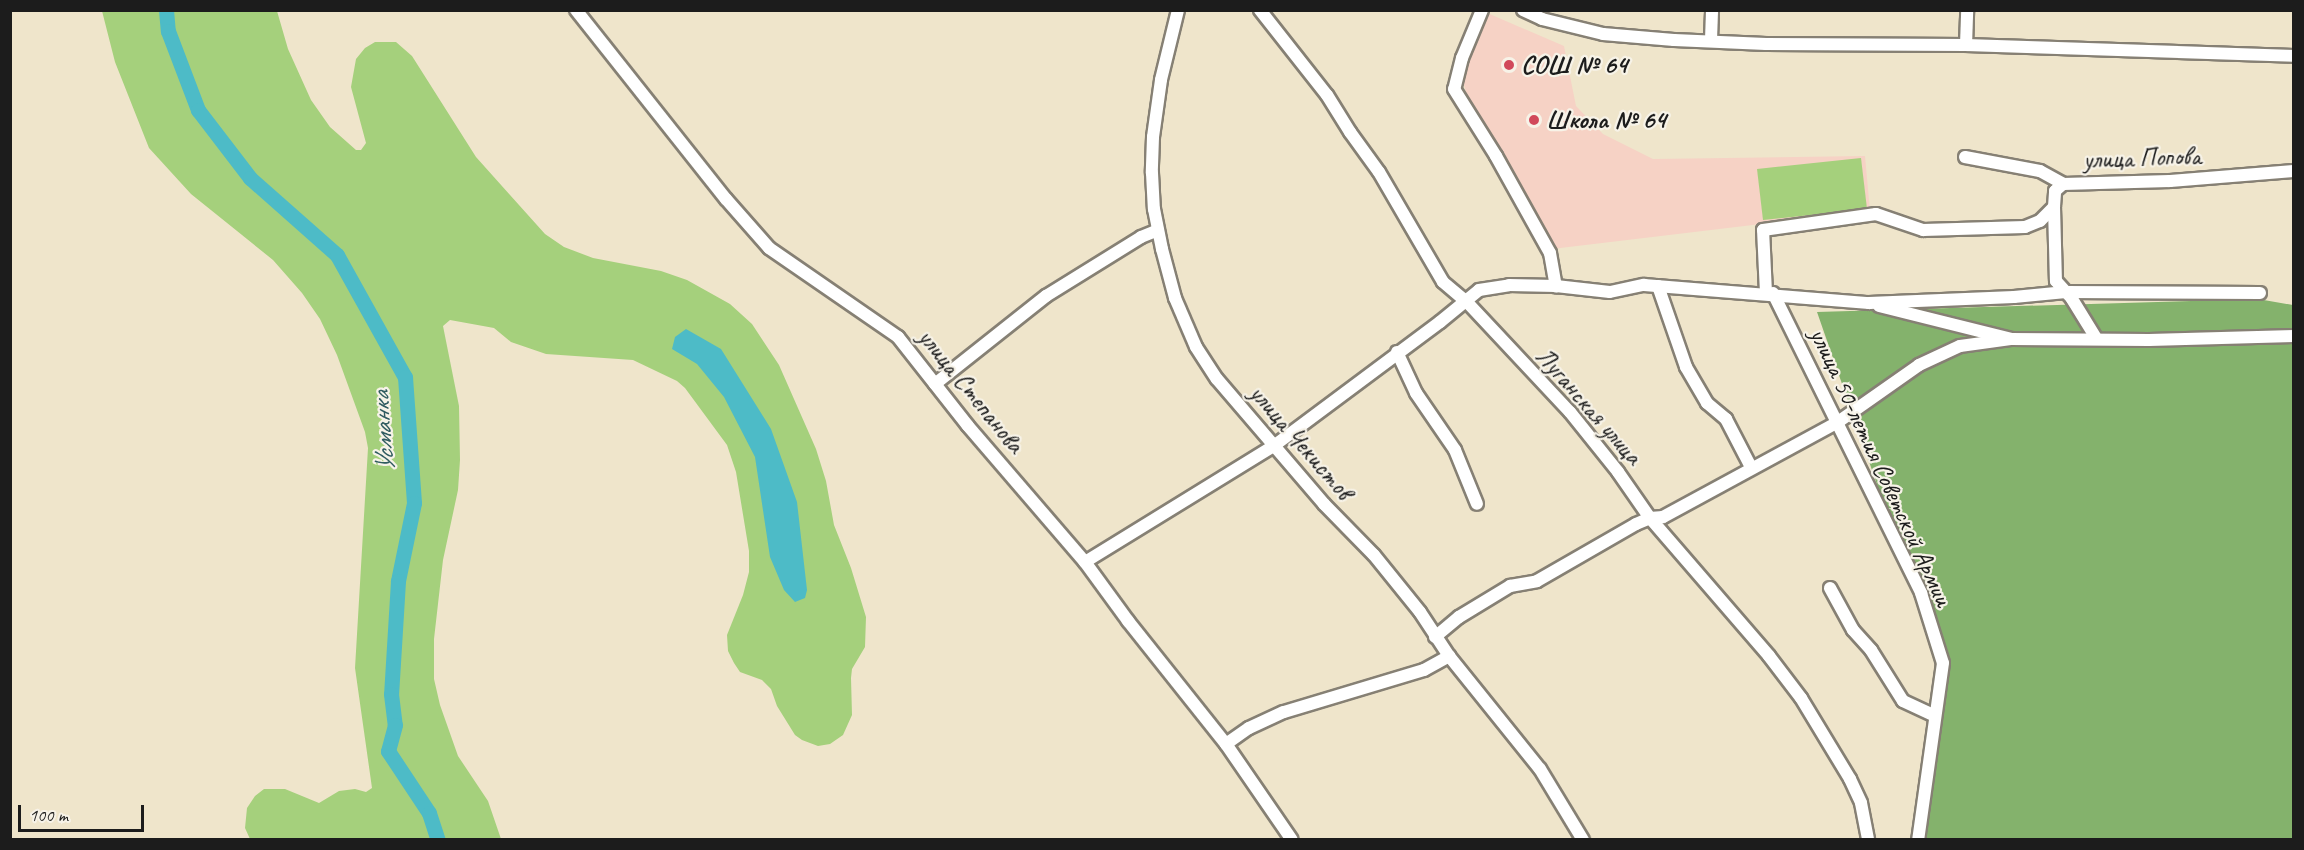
<!DOCTYPE html>
<meta charset="utf-8">
<style>
body{margin:0}
#map{position:relative;width:2304px;height:850px;overflow:hidden;background:#efe5cb;font-family:Caveat,sans-serif}
div>[style]{position:absolute}
[style*='--x']{left:calc(var(--x)*1px);top:calc(var(--y)*1px);width:calc(var(--w)*1px);rotate:calc(var(--a)*1deg)}
.built>*{inset:0;background:#f6d2c5}
.green>*{inset:0;background:#a5d07c}
.forest>*{inset:0;background:#84b26c}
.water>*{inset:0;background:#4dbbc7}
.river>*{height:15px;margin:-7.5px;padding:0 7.5px;transform-origin:7.5px;border-radius:7.5px;background:#4dbbc7}
.roads{filter:drop-shadow(2px 0 #868074) drop-shadow(-2px 0 #868074) drop-shadow(0 2px #868074) drop-shadow(0 -2px #868074)}
.minor>*{height:12px;margin:-6px;padding:0 6px;transform-origin:6px;border-radius:6px;background:#fff}
.dots>*{width:16px;height:16px;translate:-50% -50%;box-sizing:border-box;border:3px solid #f7f3e8;border-radius:50%}
span{translate:-50% -50%;white-space:nowrap;text-align:center;line-height:1.15;-webkit-text-stroke:4.5px #f7f3e8;paint-order:stroke}
.poi-label{font-size:26px;color:#1c1c1c;font-weight:700}
.left{translate:0 -50%;text-align:left}
.street-label{font-size:26px;color:#1c1c1c}
.water-label{font-size:27px;color:#305c60;font-style:italic}
.frame{position:absolute;inset:0;border:12px solid #1c1c1c;pointer-events:none}
.scale{position:absolute;left:18px;top:805px;width:126px;height:27px;box-sizing:border-box;border:3px solid #1c1c1c;border-top:0;padding-left:8px;font-size:18px;line-height:21px;white-space:nowrap;color:#1c1c1c;-webkit-text-stroke:4px #f7f3e8;paint-order:stroke}
</style>
<div id="map">
<div class="built">
<i style="clip-path:polygon(1485px 12px,1564px 46px,1576px 106px,1603px 134px,1653px 159px,1865px 156px,1870px 211px,1552px 249px,1470px 106px,1461px 74px)"></i>
</div>
<div class="green">
<i style="clip-path:polygon(102px 11px,277px 11px,288px 49px,311px 100px,330px 127px,356px 150px,361px 150px,366px 143px,351px 87px,356px 59px,365px 48px,375px 42px,396px 42px,412px 56px,476px 157px,545px 234px,564px 247px,593px 258px,661px 271px,687px 280px,730px 304px,752px 324px,779px 365px,816px 449px,826px 481px,834px 525px,851px 568px,866px 617px,865px 647px,852px 669px,851px 678px,852px 715px,843px 735px,830px 744px,818px 746px,802px 740px,795px 735px,777px 706px,771px 689px,762px 680px,740px 672px,734px 663px,728px 651px,727px 635px,743px 595px,749px 572px,749px 551px,736px 472px,727px 445px,685px 388px,677px 381px,633px 360px,546px 354px,511px 342px,494px 328px,450px 320px,443px 326px,459px 406px,460px 460px,458px 490px,443px 560px,434px 639px,434px 679px,440px 705px,458px 756px,488px 801px,501px 839px,250px 839px,245px 828px,247px 808px,255px 796px,264px 789px,285px 789px,319px 803px,339px 791px,355px 789px,366px 792px,372px 788px,355px 668px,368px 448px,365px 432px,337px 355px,320px 319px,302px 293px,273px 260px,191px 194px,149px 148px,115px 62px)"></i>
<i style="clip-path:polygon(1861px 158px,1867px 209px,1763px 220px,1757px 169px)"></i>
</div>
<div class="forest">
<i style="clip-path:polygon(2258px 299px,2293px 305px,2293px 839px,1923px 839px,1944px 677px,1817px 312px)"></i>
</div>
<div class="water">
<i style="clip-path:polygon(686px 329px,721px 349px,771px 429px,797px 502px,807px 590px,805px 598px,795px 602px,784px 590px,770px 557px,755px 457px,724px 397px,697px 364px,672px 349px,675px 337px)"></i>
</div>
<div class="river">
<i style="--x:166;--y:10;--w:21;--a:85"></i>
<i style="--x:168;--y:31;--w:85;--a:69.2"></i>
<i style="--x:198;--y:110;--w:86;--a:52.6"></i>
<i style="--x:250;--y:178;--w:116;--a:41.5"></i>
<i style="--x:337;--y:255;--w:140;--a:60.9"></i>
<i style="--x:405;--y:377;--w:126;--a:85.9"></i>
<i style="--x:414;--y:503;--w:80;--a:101.6"></i>
<i style="--x:398;--y:581;--w:113;--a:93.5"></i>
<i style="--x:391;--y:694;--w:31;--a:83"></i>
<i style="--x:395;--y:725;--w:27;--a:105"></i>
<i style="--x:388;--y:751;--w:74;--a:56.5"></i>
<i style="--x:429;--y:813;--w:28;--a:72"></i>
</div>
<div class="roads">
<div class="minor">
<i style="--x:576;--y:10;--w:241;--a:51.6"></i>
<i style="--x:726;--y:199;--w:65;--a:48.7"></i>
<i style="--x:769;--y:248;--w:157;--a:34.6"></i>
<i style="--x:898;--y:337;--w:113;--a:51.8"></i>
<i style="--x:968;--y:426;--w:179;--a:49.3"></i>
<i style="--x:1085;--y:562;--w:73;--a:53.9"></i>
<i style="--x:1128;--y:621;--w:157;--a:51.5"></i>
<i style="--x:1226;--y:744;--w:116;--a:55.5"></i>
<i style="--x:1178;--y:10;--w:72;--a:103.7"></i>
<i style="--x:1161;--y:80;--w:58;--a:98"></i>
<i style="--x:1153;--y:137;--w:36;--a:92"></i>
<i style="--x:1152;--y:173;--w:36;--a:87"></i>
<i style="--x:1154;--y:209;--w:41;--a:78.7"></i>
<i style="--x:1162;--y:249;--w:51;--a:75.1"></i>
<i style="--x:1175;--y:298;--w:53;--a:66.8"></i>
<i style="--x:1196;--y:347;--w:38;--a:57"></i>
<i style="--x:1217;--y:379;--w:165;--a:49.4"></i>
<i style="--x:1324;--y:504;--w:71;--a:45.6"></i>
<i style="--x:1374;--y:555;--w:73;--a:51.1"></i>
<i style="--x:1420;--y:612;--w:53;--a:56.6"></i>
<i style="--x:1449;--y:656;--w:145;--a:51.2"></i>
<i style="--x:1540;--y:769;--w:83;--a:58.8"></i>
<i style="--x:1260;--y:10;--w:108;--a:51.8"></i>
<i style="--x:1327;--y:95;--w:44;--a:58.1"></i>
<i style="--x:1350;--y:132;--w:49;--a:54.1"></i>
<i style="--x:1379;--y:172;--w:127;--a:59.8"></i>
<i style="--x:1443;--y:282;--w:30;--a:40"></i>
<i style="--x:1466;--y:301;--w:152;--a:46.9"></i>
<i style="--x:1570;--y:412;--w:77;--a:51.3"></i>
<i style="--x:1618;--y:472;--w:56;--a:55.2"></i>
<i style="--x:1650;--y:518;--w:182;--a:49.2"></i>
<i style="--x:1769;--y:656;--w:53;--a:52.7"></i>
<i style="--x:1801;--y:698;--w:95;--a:58.8"></i>
<i style="--x:1850;--y:779;--w:26;--a:65"></i>
<i style="--x:1861;--y:803;--w:38;--a:79"></i>
<i style="--x:1482;--y:10;--w:52;--a:112.6"></i>
<i style="--x:1462;--y:58;--w:32;--a:104"></i>
<i style="--x:1454;--y:89;--w:79;--a:57.9"></i>
<i style="--x:1496;--y:156;--w:111;--a:60.9"></i>
<i style="--x:1550;--y:253;--w:34;--a:80"></i>
<i style="--x:1523;--y:10;--w:21;--a:25"></i>
<i style="--x:1542;--y:19;--w:63;--a:13.8"></i>
<i style="--x:1603;--y:34;--w:71;--a:4.8"></i>
<i style="--x:1674;--y:40;--w:92;--a:2.5"></i>
<i style="--x:1766;--y:44;--w:200;--a:0.3"></i>
<i style="--x:1966;--y:45;--w:328;--a:1.9"></i>
<i style="--x:1711;--y:40;--w:30;--a:-88"></i>
<i style="--x:1966;--y:45;--w:35;--a:-88"></i>
<i style="--x:1965;--y:157;--w:76;--a:10.6"></i>
<i style="--x:2040;--y:171;--w:26;--a:29"></i>
<i style="--x:2054;--y:207;--w:74;--a:88.5"></i>
<i style="--x:2056;--y:281;--w:24;--a:48"></i>
<i style="--x:2072;--y:299;--w:46;--a:58.4"></i>
<i style="--x:1658;--y:286;--w:86;--a:70.9"></i>
<i style="--x:1686;--y:367;--w:42;--a:59.7"></i>
<i style="--x:1707;--y:403;--w:25;--a:40"></i>
<i style="--x:1726;--y:419;--w:54;--a:62.5"></i>
<i style="--x:1766;--y:293;--w:63;--a:-92.7"></i>
<i style="--x:1763;--y:230;--w:114;--a:-8.1"></i>
<i style="--x:1876;--y:214;--w:50;--a:18.8"></i>
<i style="--x:1923;--y:230;--w:102;--a:-1.7"></i>
<i style="--x:2025;--y:227;--w:16;--a:-22"></i>
<i style="--x:2040;--y:221;--w:20;--a:-45"></i>
<i style="--x:2054;--y:207;--w:16;--a:-86"></i>
<i style="--x:2055;--y:191;--w:11;--a:-41"></i>
<i style="--x:2063;--y:184;--w:107;--a:-1.6"></i>
<i style="--x:2170;--y:181;--w:124;--a:-4.6"></i>
<i style="--x:1773;--y:293;--w:335;--a:63.7"></i>
<i style="--x:1921;--y:593;--w:73;--a:72.6"></i>
<i style="--x:1943;--y:663;--w:179;--a:98"></i>
<i style="--x:1879;--y:306;--w:136;--a:14"></i>
<i style="--x:2011;--y:339;--w:138;--a:0.4"></i>
<i style="--x:2149;--y:340;--w:145;--a:-1.6"></i>
<i style="--x:1397;--y:352;--w:45;--a:65.1"></i>
<i style="--x:1416;--y:393;--w:69;--a:55.6"></i>
<i style="--x:1455;--y:450;--w:58;--a:67.8"></i>
<i style="--x:935;--y:384;--w:142;--a:-38.4"></i>
<i style="--x:1046;--y:296;--w:112;--a:-31.8"></i>
<i style="--x:1141;--y:237;--w:18;--a:-22"></i>
<i style="--x:1085;--y:562;--w:223;--a:-31.6"></i>
<i style="--x:1275;--y:445;--w:206;--a:-36.7"></i>
<i style="--x:1440;--y:322;--w:50;--a:-39.4"></i>
<i style="--x:1479;--y:290;--w:30;--a:-9"></i>
<i style="--x:1509;--y:285;--w:47;--a:1.2"></i>
<i style="--x:1556;--y:286;--w:54;--a:6.3"></i>
<i style="--x:1610;--y:292;--w:35;--a:-12"></i>
<i style="--x:1644;--y:285;--w:226;--a:4.6"></i>
<i style="--x:1869;--y:303;--w:145;--a:-2.4"></i>
<i style="--x:2014;--y:297;--w:52;--a:-5.5"></i>
<i style="--x:2066;--y:292;--w:194;--a:0.3"></i>
<i style="--x:1830;--y:588;--w:48;--a:61.3"></i>
<i style="--x:1853;--y:630;--w:27;--a:48"></i>
<i style="--x:1871;--y:650;--w:60;--a:57.9"></i>
<i style="--x:1903;--y:701;--w:35;--a:25"></i>
<i style="--x:1435;--y:637;--w:31;--a:-40"></i>
<i style="--x:1459;--y:617;--w:60;--a:-31.3"></i>
<i style="--x:1510;--y:586;--w:27;--a:-10"></i>
<i style="--x:1537;--y:581;--w:114;--a:-29.9"></i>
<i style="--x:1636;--y:524;--w:15;--a:-23"></i>
<i style="--x:1650;--y:518;--w:13;--a:-4"></i>
<i style="--x:1663;--y:517;--w:199;--a:-28.5"></i>
<i style="--x:1838;--y:422;--w:99;--a:-35.1"></i>
<i style="--x:1919;--y:365;--w:45;--a:-24.9"></i>
<i style="--x:1960;--y:346;--w:51;--a:-7.8"></i>
<i style="--x:1226;--y:744;--w:28;--a:-35"></i>
<i style="--x:1249;--y:728;--w:38;--a:-25"></i>
<i style="--x:1284;--y:712;--w:146;--a:-16.7"></i>
<i style="--x:1424;--y:670;--w:29;--a:-29"></i>
</div>
</div>
<div class="dots">
<i style="left:1509px;top:65px;background:#d1495b"></i>
<i style="left:1534px;top:120px;background:#d1495b"></i>
</div>
<div class="poi-label">
<span class="left" style="left:1521px;top:65px">СОШ № 64</span>
<span class="left" style="left:1546px;top:120px">Школа № 64</span>
</div>
<div class="street-label">
<span style="left:2142px;top:158px;rotate:-2deg">улица Попова</span>
<span style="left:971px;top:391px;rotate:51deg">улица Степанова</span>
<span style="left:1589px;top:406px;rotate:49deg">Луганская улица</span>
<span style="left:1301px;top:442px;rotate:49deg">улица Чекистов</span>
<span style="left:1881px;top:467px;rotate:65deg">улица 50-летия Советской Армии</span>
</div>
<div class="water-label">
<span style="left:383px;top:432px;rotate:-94deg">Усманка</span>
</div>
<div class="frame"></div>
<div class="scale">100 m</div>
</div>
